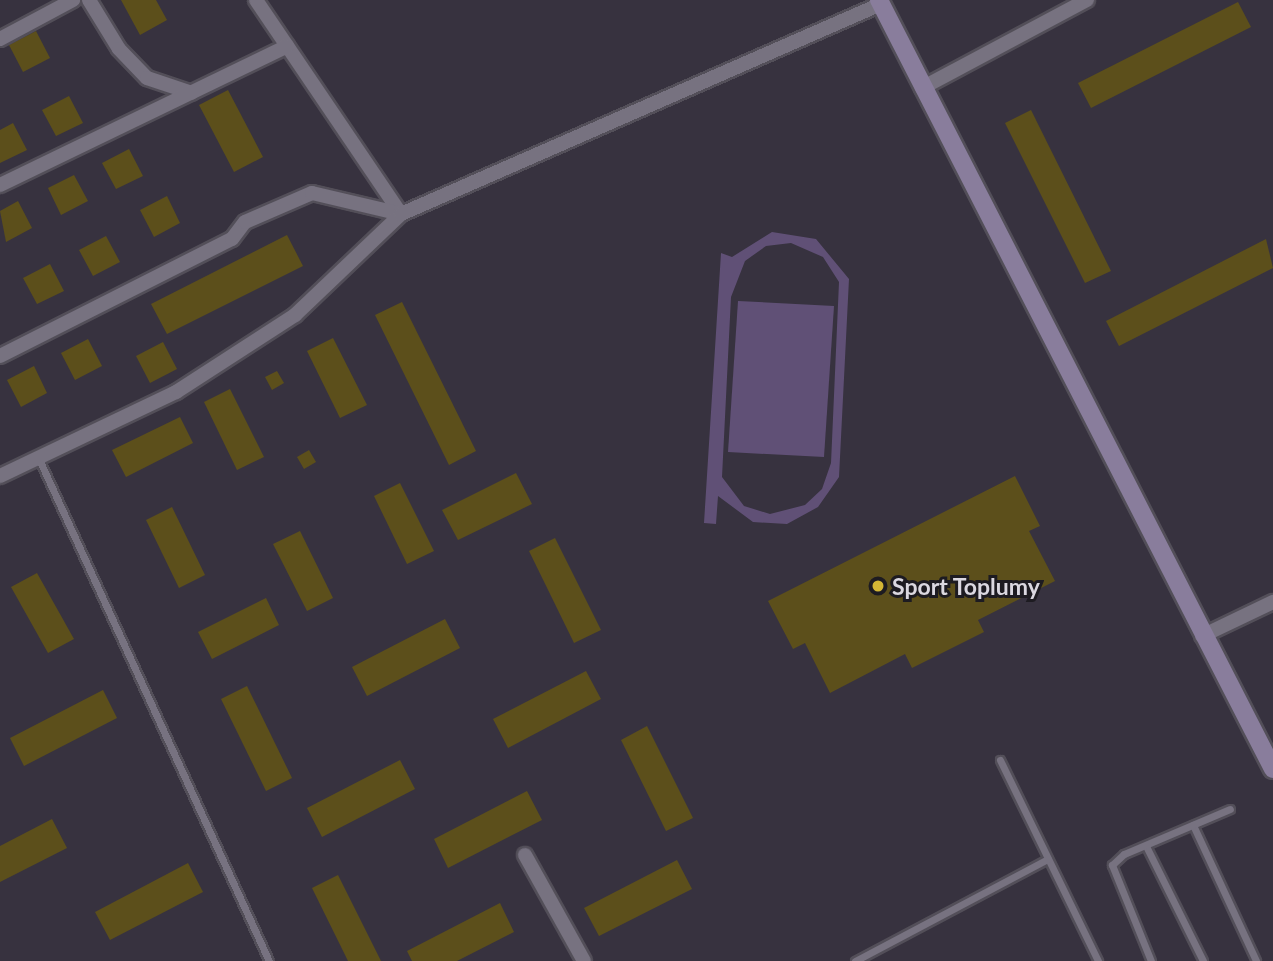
<!DOCTYPE html>
<style>
body{margin:0}
#map{position:relative;width:1273px;height:961px;overflow:hidden;background:#37323f;font-family:Lato,sans-serif}
div>[style]{position:absolute}
[style*='--x']{left:calc(var(--x)*1px);top:calc(var(--y)*1px);width:calc(var(--w)*1px);rotate:calc(var(--a)*1deg)}
.green>*{inset:0;background:#605076}
.building>*{inset:0;background:#5c4f1b}
.roads{filter:drop-shadow(2px 0 #534f59) drop-shadow(-2px 0 #534f59) drop-shadow(0 2px #534f59) drop-shadow(0 -2px #534f59)}
.lane>*{height:7px;margin:-3.5px;padding:0 3.5px;transform-origin:3.5px;border-radius:3.5px;background:#777280}
.street>*{height:14px;margin:-7px;padding:0 7px;transform-origin:7px;border-radius:7px;background:#777280}
.secondary>*{height:18px;margin:-9px;padding:0 9px;transform-origin:9px;border-radius:9px;background:#897d9c}
.dots>*{width:19px;height:19px;translate:-50% -50%;box-sizing:border-box;border:4px solid #1d1b21;border-radius:50%}
span{translate:-50% -50%;white-space:nowrap;text-align:center;line-height:1.15;-webkit-text-stroke:6px #1d1b21;paint-order:stroke}
.poi-label{font-size:23px;color:#dbd8e0;font-weight:700}
.left{translate:0 -50%;text-align:left}
</style>
<div id="map">
<div class="green">
<i style="clip-path:polygon(evenodd,772px 232px,816px 239px,849px 279px,839px 477px,818px 507px,787px 524px,753px 522px,718px 496px,716px 524px,704px 523px,721px 253px,732px 257px,772px 232px,791px 243px,823px 257px,839px 282px,831px 463px,822px 489px,805px 505px,770px 514px,744px 506px,722px 477px,731px 297px,745px 261px,766px 246px,791px 243px)"></i>
<i style="clip-path:polygon(738px 301px,834px 306px,824px 457px,728px 452px)"></i>
</div>
<div class="building">
<i style="clip-path:polygon(121px 0,156px 0,167px 20px,140px 35px)"></i>
<i style="clip-path:polygon(1238px 2px,1251px 27px,1091px 108px,1078px 83px)"></i>
<i style="clip-path:polygon(36px 31px,50px 58px,23px 72px,9px 45px)"></i>
<i style="clip-path:polygon(228px 90px,263px 157px,234px 172px,199px 105px)"></i>
<i style="clip-path:polygon(69px 96px,83px 123px,56px 136px,42px 110px)"></i>
<i style="clip-path:polygon(1031px 110px,1111px 271px,1085px 283px,1005px 123px)"></i>
<i style="clip-path:polygon(13px 123px,27px 150px,0 163px,0 130px)"></i>
<i style="clip-path:polygon(129px 149px,143px 176px,116px 189px,102px 163px)"></i>
<i style="clip-path:polygon(74px 175px,88px 201px,61px 215px,48px 188px)"></i>
<i style="clip-path:polygon(167px 196px,180px 223px,154px 237px,140px 210px)"></i>
<i style="clip-path:polygon(18px 201px,32px 228px,6px 242px,0 211px)"></i>
<i style="clip-path:polygon(287px 235px,303px 266px,167px 334px,151px 304px)"></i>
<i style="clip-path:polygon(106px 236px,120px 262px,93px 276px,79px 250px)"></i>
<i style="clip-path:polygon(1266px 239px,1273px 268px,1119px 346px,1106px 321px)"></i>
<i style="clip-path:polygon(50px 264px,64px 291px,37px 304px,23px 278px)"></i>
<i style="clip-path:polygon(402px 302px,476px 451px,449px 465px,375px 315px)"></i>
<i style="clip-path:polygon(333px 338px,367px 405px,340px 418px,307px 351px)"></i>
<i style="clip-path:polygon(88px 339px,102px 366px,75px 380px,61px 353px)"></i>
<i style="clip-path:polygon(163px 342px,177px 369px,150px 383px,136px 356px)"></i>
<i style="clip-path:polygon(34px 366px,47px 393px,21px 407px,7px 380px)"></i>
<i style="clip-path:polygon(277px 371px,284px 383px,272px 390px,265px 377px)"></i>
<i style="clip-path:polygon(230px 389px,264px 457px,237px 470px,204px 402px)"></i>
<i style="clip-path:polygon(180px 417px,193px 443px,126px 477px,112px 450px)"></i>
<i style="clip-path:polygon(309px 450px,316px 462px,304px 469px,297px 457px)"></i>
<i style="clip-path:polygon(516px 473px,532px 504px,458px 540px,442px 510px)"></i>
<i style="clip-path:polygon(1015px 476px,1040px 526px,1029px 531px,1055px 581px,978px 620px,984px 632px,912px 668px,905px 654px,830px 693px,805px 643px,793px 649px,768px 601px)"></i>
<i style="clip-path:polygon(400px 483px,434px 551px,407px 564px,374px 496px)"></i>
<i style="clip-path:polygon(172px 507px,205px 575px,179px 588px,146px 520px)"></i>
<i style="clip-path:polygon(300px 531px,333px 598px,307px 611px,273px 544px)"></i>
<i style="clip-path:polygon(555px 538px,601px 630px,574px 643px,529px 551px)"></i>
<i style="clip-path:polygon(37px 573px,74px 639px,48px 653px,11px 587px)"></i>
<i style="clip-path:polygon(266px 598px,279px 625px,212px 659px,198px 632px)"></i>
<i style="clip-path:polygon(445px 619px,460px 648px,367px 696px,352px 667px)"></i>
<i style="clip-path:polygon(586px 671px,601px 699px,508px 748px,493px 719px)"></i>
<i style="clip-path:polygon(247px 686px,292px 778px,266px 791px,221px 699px)"></i>
<i style="clip-path:polygon(103px 690px,117px 718px,24px 766px,10px 738px)"></i>
<i style="clip-path:polygon(647px 726px,693px 818px,666px 831px,621px 740px)"></i>
<i style="clip-path:polygon(400px 760px,415px 789px,322px 837px,307px 808px)"></i>
<i style="clip-path:polygon(527px 791px,542px 820px,448px 868px,434px 839px)"></i>
<i style="clip-path:polygon(52px 819px,67px 848px,0 882px,0 846px)"></i>
<i style="clip-path:polygon(677px 860px,692px 889px,599px 936px,584px 908px)"></i>
<i style="clip-path:polygon(188px 863px,203px 892px,110px 940px,95px 912px)"></i>
<i style="clip-path:polygon(338px 875px,381px 961px,348px 961px,312px 888px)"></i>
<i style="clip-path:polygon(500px 903px,514px 932px,457px 961px,412px 961px,407px 951px)"></i>
</div>
<div class="roads">
<div class="lane">
<i style="--x:38;--y:457;--w:554;--a:65.38"></i>
<i style="--x:1000;--y:760;--w:224;--a:64"></i>
<i style="--x:1193;--y:825;--w:150;--a:65.1"></i>
<i style="--x:1146;--y:846;--w:128;--a:63.6"></i>
<i style="--x:855;--y:961;--w:218;--a:-27.9"></i>
<i style="--x:1151;--y:961;--w:104;--a:-112.1"></i>
<i style="--x:1112;--y:865;--w:16;--a:-43"></i>
<i style="--x:1124;--y:854;--w:115;--a:-23"></i>
</div>
<div class="street">
<i style="--x:89;--y:0;--w:57;--a:58.5"></i>
<i style="--x:119;--y:49;--w:40;--a:46"></i>
<i style="--x:147;--y:78;--w:47;--a:18.4"></i>
<i style="--x:256;--y:0;--w:258;--a:55.9"></i>
<i style="--x:0;--y:39;--w:83;--a:-28.1"></i>
<i style="--x:922;--y:88;--w:187;--a:-28.1"></i>
<i style="--x:0;--y:185;--w:319;--a:-25.8"></i>
<i style="--x:0;--y:356;--w:260;--a:-26.8"></i>
<i style="--x:232;--y:239;--w:21;--a:-53"></i>
<i style="--x:245;--y:222;--w:73;--a:-23.4"></i>
<i style="--x:312;--y:193;--w:91;--a:13.3"></i>
<i style="--x:0;--y:476;--w:195;--a:-25.5"></i>
<i style="--x:176;--y:392;--w:142;--a:-32.9"></i>
<i style="--x:295;--y:315;--w:146;--a:-43.6"></i>
<i style="--x:401;--y:214;--w:524;--a:-23.63"></i>
<i style="--x:1202;--y:636;--w:79;--a:-25.6"></i>
<i style="--x:525;--y:855;--w:121;--a:60.9"></i>
</div>
<div class="secondary">
<i style="--x:879;--y:0;--w:864;--a:62.87"></i>
</div>
</div>
<div class="dots">
<i style="left:878px;top:586px;background:#d4b635"></i>
</div>
<div class="poi-label">
<span class="left" style="left:892px;top:586px">Sport Toplumy</span>
</div>
</div>
